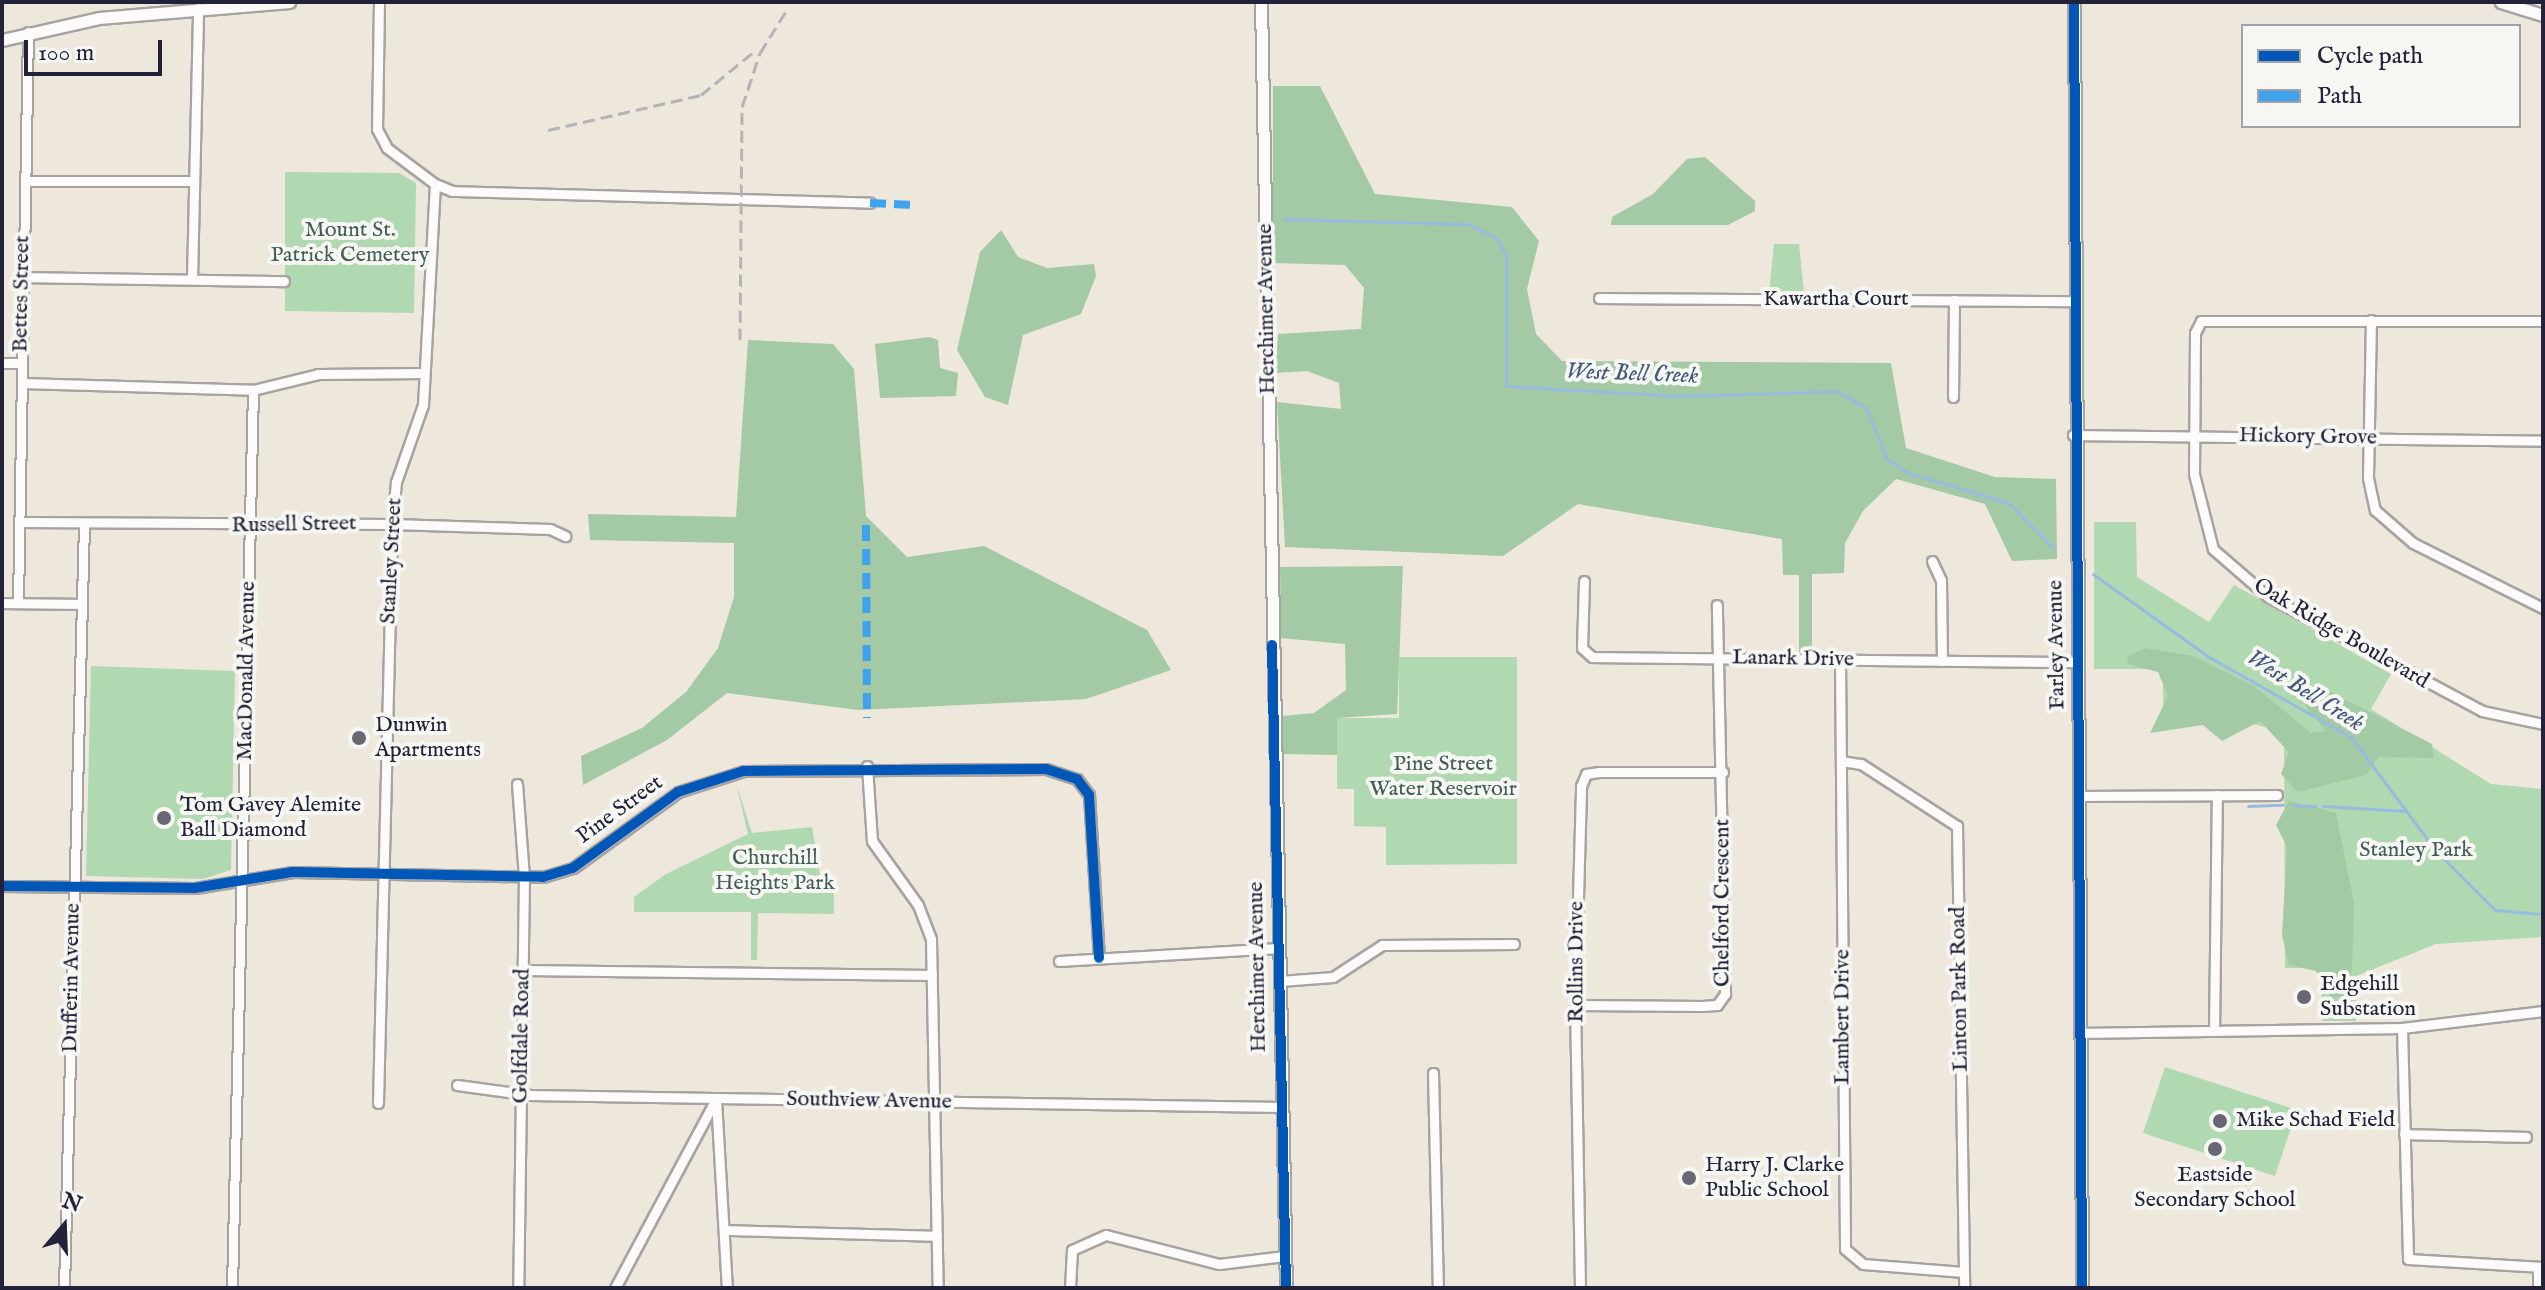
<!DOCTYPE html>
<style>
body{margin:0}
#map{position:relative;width:2545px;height:1290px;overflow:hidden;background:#ede7dc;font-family:"IM FELL English",serif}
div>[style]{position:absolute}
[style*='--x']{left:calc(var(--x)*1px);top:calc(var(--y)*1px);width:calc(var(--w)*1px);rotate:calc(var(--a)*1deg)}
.green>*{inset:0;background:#b0d9b1}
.forest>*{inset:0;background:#a3c9a5}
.stream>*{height:3px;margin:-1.5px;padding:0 1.5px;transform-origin:1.5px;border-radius:1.5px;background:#98bce0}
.roads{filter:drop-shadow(2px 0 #a6a3a0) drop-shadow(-2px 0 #a6a3a0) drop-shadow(0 2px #a6a3a0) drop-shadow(0 -2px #a6a3a0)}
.minor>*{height:9px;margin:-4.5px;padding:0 4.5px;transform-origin:4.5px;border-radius:4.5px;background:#fcfbfa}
.tertiary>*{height:11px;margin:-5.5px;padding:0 5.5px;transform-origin:5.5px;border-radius:5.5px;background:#fcfbfa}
.rail>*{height:3px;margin-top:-1.5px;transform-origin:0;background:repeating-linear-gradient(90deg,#b4b3b5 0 12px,transparent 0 18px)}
.quiet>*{height:8px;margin-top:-4px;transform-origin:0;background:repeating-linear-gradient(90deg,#3ea2ec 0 16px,transparent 0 24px)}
.cycleway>*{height:10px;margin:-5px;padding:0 5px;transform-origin:5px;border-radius:5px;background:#0057b8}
.dots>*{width:22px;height:22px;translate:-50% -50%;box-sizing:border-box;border:4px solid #f6f6f2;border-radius:50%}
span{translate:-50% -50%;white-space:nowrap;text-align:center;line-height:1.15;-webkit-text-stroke:8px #f6f6f2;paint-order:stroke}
.park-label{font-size:22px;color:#435e58}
.street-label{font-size:22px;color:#22223b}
.poi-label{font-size:22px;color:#22223b}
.left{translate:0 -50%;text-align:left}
.water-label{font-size:24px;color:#42587d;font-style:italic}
.frame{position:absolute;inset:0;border:4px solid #22223b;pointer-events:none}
.legend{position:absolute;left:2241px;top:24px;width:280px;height:104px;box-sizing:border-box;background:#f6f6f2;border:2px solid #a1a1a9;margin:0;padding:10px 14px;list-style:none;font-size:24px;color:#22223b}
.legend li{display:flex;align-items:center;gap:16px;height:40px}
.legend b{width:40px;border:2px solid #a1a1a9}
.north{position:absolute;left:24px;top:1186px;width:80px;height:80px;-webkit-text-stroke:6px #f6f6f2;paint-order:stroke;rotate:19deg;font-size:22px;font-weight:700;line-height:32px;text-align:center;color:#22223b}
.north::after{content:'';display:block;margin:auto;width:28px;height:36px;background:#22223b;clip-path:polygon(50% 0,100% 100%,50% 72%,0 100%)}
.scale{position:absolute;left:24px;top:40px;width:138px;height:36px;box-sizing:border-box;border:4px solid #22223b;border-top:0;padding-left:10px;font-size:24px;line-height:28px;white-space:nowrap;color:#22223b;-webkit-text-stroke:6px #f6f6f2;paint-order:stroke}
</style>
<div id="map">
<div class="green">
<i style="clip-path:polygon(285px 172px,399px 173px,416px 183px,414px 313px,285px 311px)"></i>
<i style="clip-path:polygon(1774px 244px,1799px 244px,1804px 293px,1769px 293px)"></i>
<i style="clip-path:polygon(2094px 522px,2136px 522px,2137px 577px,2209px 622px,2234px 585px,2391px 674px,2371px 709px,2491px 784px,2543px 789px,2543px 937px,2436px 944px,2356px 976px,2356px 1021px,2322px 1021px,2322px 968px,2285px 968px,2284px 731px,2219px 717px,2163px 718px,2163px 669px,2094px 669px)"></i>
<i style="clip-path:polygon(1399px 657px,1517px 657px,1517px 864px,1386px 865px,1386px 827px,1354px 826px,1354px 789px,1337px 789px,1337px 718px,1399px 718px)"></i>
<i style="clip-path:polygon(91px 666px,235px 671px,231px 870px,203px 879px,86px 876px)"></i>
<i style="clip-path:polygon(736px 783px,752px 833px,812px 827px,820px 874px,834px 894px,834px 914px,758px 913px,757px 960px,751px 960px,751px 912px,634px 912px,634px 897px,666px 874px,748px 834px)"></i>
<i style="clip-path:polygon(2165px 1067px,2297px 1110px,2275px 1176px,2143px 1133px)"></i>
</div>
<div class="forest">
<i style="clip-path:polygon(1273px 86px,1320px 86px,1375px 194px,1512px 207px,1539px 241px,1527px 289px,1536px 334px,1562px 361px,1891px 363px,1906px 448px,1995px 477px,2056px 479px,2057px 559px,2012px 561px,1985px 504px,1896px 479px,1863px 511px,1845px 543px,1844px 573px,1812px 574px,1812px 652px,1799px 652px,1799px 575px,1783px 575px,1782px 539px,1578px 504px,1503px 556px,1285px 547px,1277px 402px,1341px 409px,1339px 383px,1307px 371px,1275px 373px,1278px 334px,1361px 329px,1364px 288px,1345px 265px,1273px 263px)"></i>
<i style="clip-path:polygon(1705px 157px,1755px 201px,1755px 211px,1728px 225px,1611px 225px,1612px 217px,1653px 194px,1687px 159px)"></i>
<i style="clip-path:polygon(1001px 230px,1018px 257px,1047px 268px,1094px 264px,1096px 276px,1081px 314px,1023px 335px,1008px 405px,985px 397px,957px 350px,980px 252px)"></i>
<i style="clip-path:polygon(930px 337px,938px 340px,940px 368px,958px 373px,956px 396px,880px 398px,875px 344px)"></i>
<i style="clip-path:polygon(748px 340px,833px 344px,854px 369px,866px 516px,907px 557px,984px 546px,1147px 630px,1171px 670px,1086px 699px,858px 710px,727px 693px,667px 740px,583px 785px,581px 756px,642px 728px,686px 692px,718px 648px,734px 597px,734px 543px,590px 540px,588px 514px,736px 517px)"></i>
<i style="clip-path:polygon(1403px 566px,1397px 714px,1337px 718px,1337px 755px,1283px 754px,1282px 716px,1314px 713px,1346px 690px,1345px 644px,1281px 638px,1280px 567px)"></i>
<i style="clip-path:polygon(2145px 648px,2193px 656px,2254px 686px,2311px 733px,2326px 731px,2306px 707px,2310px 689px,2325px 689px,2432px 744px,2434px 758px,2379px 757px,2366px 775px,2298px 792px,2281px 774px,2289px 752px,2260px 721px,2222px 741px,2203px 725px,2150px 733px,2168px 696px,2158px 672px,2128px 664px,2127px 657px)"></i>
<i style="clip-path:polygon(2289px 801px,2336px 813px,2354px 903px,2352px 970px,2345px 995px,2332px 999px,2316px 971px,2289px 965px,2282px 935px,2287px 847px,2276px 825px)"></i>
</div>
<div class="stream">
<i style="--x:1285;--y:219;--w:184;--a:1.6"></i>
<i style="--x:1469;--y:224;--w:32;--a:28"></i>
<i style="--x:1497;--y:239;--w:18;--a:61"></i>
<i style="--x:1506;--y:255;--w:131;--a:90"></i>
<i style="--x:1506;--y:386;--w:176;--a:3.3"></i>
<i style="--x:1682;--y:396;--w:155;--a:-1.8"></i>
<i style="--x:1837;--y:391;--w:34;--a:30"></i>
<i style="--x:1866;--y:408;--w:55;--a:67.6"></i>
<i style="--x:1887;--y:459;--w:23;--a:34"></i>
<i style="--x:1906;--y:472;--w:108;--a:16.8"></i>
<i style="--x:2009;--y:503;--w:64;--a:45.6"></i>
<i style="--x:2093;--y:574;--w:143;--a:35.6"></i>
<i style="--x:2209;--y:657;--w:163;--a:29.4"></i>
<i style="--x:2351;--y:737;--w:142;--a:53.3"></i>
<i style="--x:2436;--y:851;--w:83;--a:45"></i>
<i style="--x:2495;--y:910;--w:48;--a:4.8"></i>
<i style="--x:2294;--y:805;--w:22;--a:3"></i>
<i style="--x:2248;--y:806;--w:35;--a:-2"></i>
<i style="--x:2323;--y:806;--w:84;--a:3.4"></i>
</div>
<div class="roads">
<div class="minor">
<i style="--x:379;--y:2;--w:127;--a:90.9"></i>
<i style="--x:377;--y:129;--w:21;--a:62"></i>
<i style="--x:387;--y:148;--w:60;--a:36.9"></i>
<i style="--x:435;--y:184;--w:18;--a:22"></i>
<i style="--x:452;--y:191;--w:418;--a:1.6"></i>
<i style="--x:25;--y:181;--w:169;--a:0"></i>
<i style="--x:23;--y:277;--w:261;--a:0.9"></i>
<i style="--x:192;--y:279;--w:271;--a:-88.7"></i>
<i style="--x:1599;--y:298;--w:474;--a:0.4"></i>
<i style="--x:2371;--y:320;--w:158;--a:91.1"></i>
<i style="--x:2368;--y:478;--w:33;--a:78"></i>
<i style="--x:2375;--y:510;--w:50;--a:41"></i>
<i style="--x:2413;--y:543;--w:145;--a:26.6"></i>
<i style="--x:2543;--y:321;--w:342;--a:180"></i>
<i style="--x:2201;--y:321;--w:13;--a:117"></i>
<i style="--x:2195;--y:333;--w:141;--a:90.4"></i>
<i style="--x:2194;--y:474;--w:77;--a:75.8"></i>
<i style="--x:2213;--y:549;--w:72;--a:41"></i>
<i style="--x:2267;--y:596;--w:244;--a:28.1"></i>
<i style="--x:2482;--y:711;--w:62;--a:12"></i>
<i style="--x:2;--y:363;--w:20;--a:0"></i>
<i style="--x:22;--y:383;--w:231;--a:1.7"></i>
<i style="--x:253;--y:390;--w:67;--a:-13.8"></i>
<i style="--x:318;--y:374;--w:106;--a:-0.5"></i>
<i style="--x:1953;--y:397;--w:97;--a:-89.4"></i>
<i style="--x:2073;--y:435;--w:470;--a:0.7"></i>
<i style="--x:20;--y:522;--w:372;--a:0.3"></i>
<i style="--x:392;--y:524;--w:158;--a:1.8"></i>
<i style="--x:550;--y:529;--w:17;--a:25"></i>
<i style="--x:1932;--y:561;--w:21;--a:65"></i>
<i style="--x:1941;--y:580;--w:81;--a:89.3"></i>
<i style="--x:1584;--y:581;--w:67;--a:91.7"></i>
<i style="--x:1582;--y:648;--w:13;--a:42"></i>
<i style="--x:1592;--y:657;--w:485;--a:0.6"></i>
<i style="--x:2;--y:603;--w:79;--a:0.7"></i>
<i style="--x:18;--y:603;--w:571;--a:-89"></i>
<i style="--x:1840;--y:660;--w:589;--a:89.51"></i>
<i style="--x:1845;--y:1249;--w:23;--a:40"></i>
<i style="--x:1863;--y:1264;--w:101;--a:4.5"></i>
<i style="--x:1841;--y:761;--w:20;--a:9"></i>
<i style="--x:1861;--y:764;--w:114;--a:32.9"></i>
<i style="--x:1957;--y:826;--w:462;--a:89.1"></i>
<i style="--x:867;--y:766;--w:75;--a:86.2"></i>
<i style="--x:872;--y:841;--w:79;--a:54.3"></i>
<i style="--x:918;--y:905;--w:36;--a:69"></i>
<i style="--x:931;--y:939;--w:349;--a:88.9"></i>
<i style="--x:517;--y:784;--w:93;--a:85.7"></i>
<i style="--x:524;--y:877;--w:411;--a:90.8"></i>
<i style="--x:2079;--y:796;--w:198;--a:-0.3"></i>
<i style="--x:2;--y:886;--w:193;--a:0.6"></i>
<i style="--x:195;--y:888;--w:99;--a:-9.3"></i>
<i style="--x:293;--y:872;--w:250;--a:1.1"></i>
<i style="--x:543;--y:877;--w:31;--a:-17"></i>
<i style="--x:573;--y:868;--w:130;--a:-35.9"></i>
<i style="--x:678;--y:792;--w:69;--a:-17.7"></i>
<i style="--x:744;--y:771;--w:302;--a:-0.4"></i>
<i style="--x:1046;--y:769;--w:33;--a:18"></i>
<i style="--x:1077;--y:779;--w:20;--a:53"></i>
<i style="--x:1089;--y:795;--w:163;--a:86.5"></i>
<i style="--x:1059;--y:961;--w:220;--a:-3.4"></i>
<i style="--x:523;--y:970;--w:409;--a:0.7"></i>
<i style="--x:1280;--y:981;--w:53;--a:-4.3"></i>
<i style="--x:1333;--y:977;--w:59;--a:-33.1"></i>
<i style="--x:1382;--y:945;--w:132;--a:-0.4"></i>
<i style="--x:1575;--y:1005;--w:127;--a:0.5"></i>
<i style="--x:1702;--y:1006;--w:15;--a:-4"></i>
<i style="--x:1717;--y:1005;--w:14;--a:-54"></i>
<i style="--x:1725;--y:994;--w:389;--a:-91.2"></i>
<i style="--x:2402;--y:1028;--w:231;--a:88.5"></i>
<i style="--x:2408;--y:1259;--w:135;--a:3.4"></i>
<i style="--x:2214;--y:1031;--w:236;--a:-89.3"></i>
<i style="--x:2079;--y:1033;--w:323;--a:-0.9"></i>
<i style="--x:2402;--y:1028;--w:142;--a:-6.9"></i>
<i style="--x:1433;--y:1073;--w:215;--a:88.7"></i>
<i style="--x:457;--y:1085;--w:74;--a:7.8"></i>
<i style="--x:530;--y:1095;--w:751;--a:0.92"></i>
<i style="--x:716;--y:1099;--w:189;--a:86.7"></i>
<i style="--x:378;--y:1103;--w:579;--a:-88.61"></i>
<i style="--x:392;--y:524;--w:42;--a:-84.6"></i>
<i style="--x:396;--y:482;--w:82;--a:-70.7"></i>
<i style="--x:423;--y:405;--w:221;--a:-86.9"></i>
<i style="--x:2404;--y:1134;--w:122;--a:1.4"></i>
<i style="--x:726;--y:1230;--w:211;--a:1.6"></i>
<i style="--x:64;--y:1288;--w:764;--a:-88.5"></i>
<i style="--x:232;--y:1288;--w:898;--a:-88.66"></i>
<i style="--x:615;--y:1288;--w:214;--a:-61.9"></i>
<i style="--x:1070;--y:1288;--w:38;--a:-87"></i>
<i style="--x:1072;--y:1250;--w:37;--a:-24"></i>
<i style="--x:1106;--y:1235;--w:117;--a:14.4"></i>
<i style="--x:1219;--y:1264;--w:66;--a:-6.9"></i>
<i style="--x:1580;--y:1288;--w:283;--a:-91"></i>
<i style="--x:1575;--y:1005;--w:219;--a:-88.4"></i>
<i style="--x:1581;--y:786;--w:13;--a:-67"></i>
<i style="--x:1586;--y:774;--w:13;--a:-9"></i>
<i style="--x:1599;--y:772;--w:124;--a:0"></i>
<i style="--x:2538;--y:1288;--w:21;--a:-90"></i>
</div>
<div class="tertiary">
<i style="--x:1261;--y:2;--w:1286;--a:88.89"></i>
<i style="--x:2074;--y:2;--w:1286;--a:89.64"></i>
<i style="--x:2501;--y:2;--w:44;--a:17.2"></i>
<i style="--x:2;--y:40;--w:99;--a:-12.8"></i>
<i style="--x:99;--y:18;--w:191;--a:-4.8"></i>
</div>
</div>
<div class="rail">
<i style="--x:548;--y:130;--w:157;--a:-12.9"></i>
<i style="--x:701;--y:95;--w:72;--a:-39.4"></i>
<i style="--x:740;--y:340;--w:233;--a:-89.5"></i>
<i style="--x:742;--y:107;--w:57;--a:-71.6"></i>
<i style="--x:760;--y:53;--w:53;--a:-58.1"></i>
</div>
<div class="quiet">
<i style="--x:870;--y:203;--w:44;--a:2.6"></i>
<i style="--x:866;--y:525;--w:193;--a:89.7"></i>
</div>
<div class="cycleway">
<i style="--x:2074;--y:2;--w:1286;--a:89.64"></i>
<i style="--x:1272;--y:645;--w:643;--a:88.75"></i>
<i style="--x:2;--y:886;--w:193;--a:0.6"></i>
<i style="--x:195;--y:888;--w:99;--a:-9.3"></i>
<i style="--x:293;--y:872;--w:250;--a:1.1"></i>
<i style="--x:543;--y:877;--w:31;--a:-17"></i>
<i style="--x:573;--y:868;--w:130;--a:-35.9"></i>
<i style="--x:678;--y:792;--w:69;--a:-17.7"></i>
<i style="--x:744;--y:771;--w:302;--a:-0.4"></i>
<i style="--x:1046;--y:769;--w:33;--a:18"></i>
<i style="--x:1077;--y:779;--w:20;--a:53"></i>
<i style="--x:1089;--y:795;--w:163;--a:86.5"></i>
</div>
<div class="dots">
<i style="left:359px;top:738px;background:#696773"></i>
<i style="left:164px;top:818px;background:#696773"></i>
<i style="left:2304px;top:997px;background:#696773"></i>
<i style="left:2220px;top:1121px;background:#696773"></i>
<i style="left:2215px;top:1149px;background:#696773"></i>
<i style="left:1689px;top:1178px;background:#696773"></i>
</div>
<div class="park-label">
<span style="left:350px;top:243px">Mount St.<br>Patrick Cemetery</span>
<span style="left:1443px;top:777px">Pine Street<br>Water Reservoir</span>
<span style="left:2416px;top:851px">Stanley Park</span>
<span style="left:775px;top:871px">Churchill<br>Heights Park</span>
</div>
<div class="street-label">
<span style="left:22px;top:294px;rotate:-89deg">Bettes Street</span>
<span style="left:1836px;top:300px">Kawartha Court</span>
<span style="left:1267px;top:309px;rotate:-91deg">Herchimer Avenue</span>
<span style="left:2308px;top:437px;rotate:1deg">Hickory Grove</span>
<span style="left:294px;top:525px;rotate:-1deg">Russell Street</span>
<span style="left:392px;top:561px;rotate:-87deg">Stanley Street</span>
<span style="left:2341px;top:634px;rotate:30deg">Oak Ridge Boulevard</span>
<span style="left:2057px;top:645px;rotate:-91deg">Farley Avenue</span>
<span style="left:1793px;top:659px;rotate:1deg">Lanark Drive</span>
<span style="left:247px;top:671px;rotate:-89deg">MacDonald Avenue</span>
<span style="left:620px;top:810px;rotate:-36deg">Pine Street</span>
<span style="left:1723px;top:903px;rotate:-90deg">Chelford Crescent</span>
<span style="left:1577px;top:962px;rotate:-90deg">Rollins Drive</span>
<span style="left:1258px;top:967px;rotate:-91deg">Herchimer Avenue</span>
<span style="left:72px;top:978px;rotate:-89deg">Dufferin Avenue</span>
<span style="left:1960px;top:989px;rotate:-91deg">Linton Park Road</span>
<span style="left:1843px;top:1017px;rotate:-90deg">Lambert Drive</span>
<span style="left:522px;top:1036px;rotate:-89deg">Golfdale Road</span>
<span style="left:869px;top:1101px;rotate:1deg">Southview Avenue</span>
</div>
<div class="poi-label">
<span class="left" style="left:375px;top:738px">Dunwin<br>Apartments</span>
<span class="left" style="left:180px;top:818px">Tom Gavey Alemite<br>Ball Diamond</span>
<span class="left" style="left:2320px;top:997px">Edgehill<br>Substation</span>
<span class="left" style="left:2236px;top:1121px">Mike Schad Field</span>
<span class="left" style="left:1705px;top:1178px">Harry J. Clarke<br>Public School</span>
<span style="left:2215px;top:1188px">Eastside<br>Secondary School</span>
</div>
<div class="water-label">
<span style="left:1632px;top:374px;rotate:2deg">West Bell Creek</span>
<span style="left:2305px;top:691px;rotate:32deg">West Bell Creek</span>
</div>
<div class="frame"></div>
<ul class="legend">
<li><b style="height:10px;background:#0057b8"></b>Cycle path</li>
<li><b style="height:10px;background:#3ea2ec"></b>Path</li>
</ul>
<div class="north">N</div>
<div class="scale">100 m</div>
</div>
